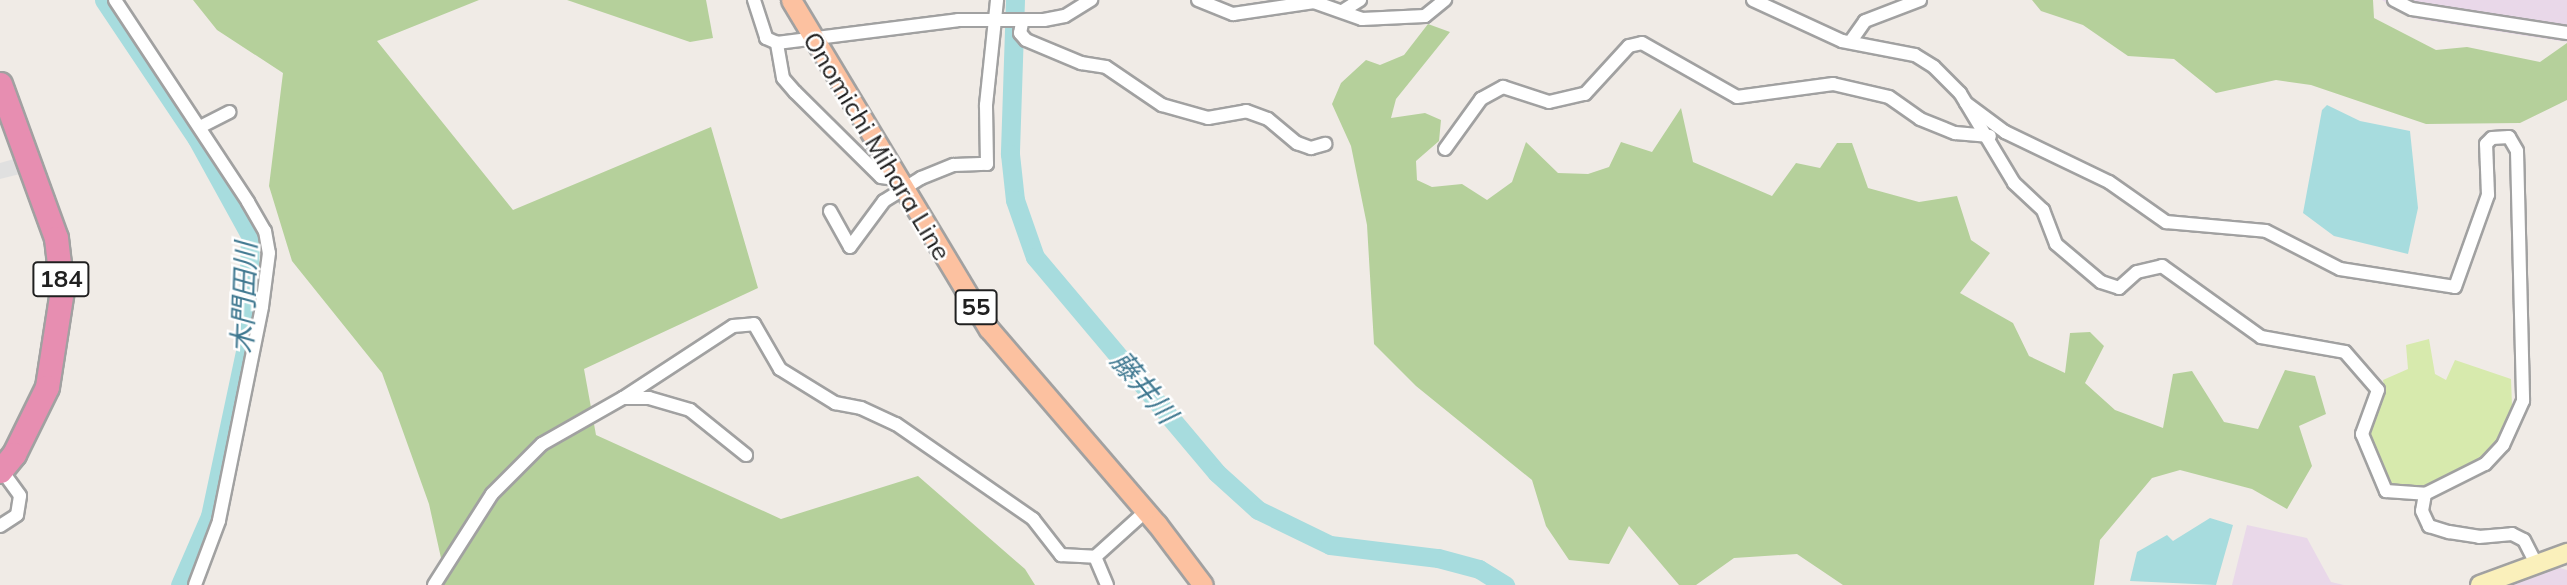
<!DOCTYPE html>
<meta charset="utf-8">
<style>
body{margin:0}
#map{position:relative;width:2567px;height:585px;overflow:hidden;background:#f0ebe6;font-family:Mulish,"Noto Sans JP",sans-serif}
div>[style]{position:absolute}
[style*='--x']{left:calc(var(--x)*1px);top:calc(var(--y)*1px);width:calc(var(--w)*1px);rotate:calc(var(--a)*1deg)}
.industrial>*{inset:0;background:#e9d8e9}
.grass>*{inset:0;background:#d7eaad}
.forest>*{inset:0;background:#b5d09b}
.parking>*{inset:0;background:#e0e0e0}
.water>*{inset:0;background:#a7dcde}
.river>*{height:19px;margin:-9.5px;padding:0 9.5px;transform-origin:9.5px;border-radius:9.5px;background:#a7dcde}
.roads{filter:drop-shadow(2px 0 #a1a1a1) drop-shadow(-2px 0 #a1a1a1) drop-shadow(0 2px #a1a1a1) drop-shadow(0 -2px #a1a1a1)}
.street>*{height:12px;margin:-6px;padding:0 6px;transform-origin:6px;border-radius:6px;background:#fff}
.secondary>*{height:18px;margin:-9px;padding:0 9px;transform-origin:9px;border-radius:9px;background:#faf0bb}
.primary>*{height:19px;margin:-9.5px;padding:0 9.5px;transform-origin:9.5px;border-radius:9.5px;background:#fcc1a0}
.highway>*{height:23px;margin:-11.5px;padding:0 11.5px;transform-origin:11.5px;border-radius:11.5px;background:#e78eb1}
span{translate:-50% -50%;white-space:nowrap;text-align:center;line-height:1.15;-webkit-text-stroke:5px #fff;paint-order:stroke}
.shield-label span{padding:2px 5px;background:#fff;border:2px solid;border-radius:5px;-webkit-text-stroke-width:0}
.shield-label{font-size:24px;color:#202020;font-weight:700}
.street-label{font-size:26px;color:#202020}
.water-label{font-size:28px;color:#3f7890;font-style:italic}
</style>
<div id="map">
<div class="industrial">
<i style="clip-path:polygon(2382px 0,2567px 0,2567px 42px,2412px 18px)"></i>
<i style="clip-path:polygon(2247px 525px,2307px 538px,2331px 582px,2344px 585px,2232px 585px)"></i>
<i style="clip-path:polygon(2557px 567px,2567px 570px,2567px 585px,2509px 585px)"></i>
</div>
<div class="grass">
<i style="clip-path:polygon(2429px 339px,2435px 374px,2446px 380px,2455px 360px,2511px 379px,2512px 405px,2503px 434px,2486px 456px,2462px 472px,2423px 487px,2393px 490px,2366px 435px,2385px 392px,2383px 380px,2408px 369px,2406px 345px)"></i>
</div>
<div class="forest">
<i style="clip-path:polygon(193px 0,479px 0,377px 41px,513px 210px,711px 127px,758px 288px,584px 369px,596px 435px,781px 519px,918px 476px,1025px 569px,1035px 585px,441px 585px,443px 567px,429px 504px,382px 373px,292px 261px,269px 186px,283px 73px,217px 30px)"></i>
<i style="clip-path:polygon(567px 0,706px 0,713px 38px,690px 42px)"></i>
<i style="clip-path:polygon(2032px 0,2373px 0,2374px 18px,2436px 50px,2467px 47px,2540px 62px,2567px 43px,2567px 100px,2520px 123px,2426px 124px,2311px 85px,2276px 80px,2216px 93px,2174px 59px,2128px 56px,2083px 25px,2041px 11px)"></i>
<i style="clip-path:polygon(1428px 24px,1450px 32px,1396px 99px,1391px 118px,1425px 113px,1441px 120px,1439px 141px,1416px 161px,1417px 180px,1432px 187px,1462px 184px,1487px 200px,1512px 182px,1526px 142px,1558px 173px,1588px 174px,1609px 167px,1621px 142px,1652px 152px,1681px 108px,1693px 162px,1772px 196px,1796px 163px,1820px 168px,1837px 143px,1852px 143px,1868px 188px,1919px 202px,1957px 196px,1971px 240px,1990px 253px,1960px 293px,2013px 323px,2029px 356px,2065px 373px,2070px 333px,2090px 332px,2104px 346px,2085px 383px,2115px 410px,2163px 428px,2173px 374px,2192px 371px,2224px 422px,2258px 429px,2285px 370px,2315px 376px,2326px 414px,2299px 426px,2312px 466px,2287px 509px,2252px 489px,2180px 470px,2152px 478px,2100px 540px,2094px 585px,1843px 585px,1797px 554px,1734px 558px,1696px 585px,1679px 585px,1629px 526px,1609px 564px,1569px 560px,1546px 526px,1532px 480px,1416px 386px,1374px 344px,1367px 225px,1351px 146px,1332px 104px,1341px 83px,1366px 60px,1380px 65px,1404px 55px)"></i>
</div>
<div class="parking">
<i style="clip-path:polygon(14px 159px,20px 174px,0 179px,0 163px)"></i>
</div>
<div class="water">
<i style="clip-path:polygon(2327px 105px,2360px 121px,2410px 131px,2418px 208px,2408px 254px,2334px 236px,2303px 213px,2322px 110px)"></i>
<i style="clip-path:polygon(2210px 518px,2233px 525px,2216px 585px,2130px 581px,2137px 552px,2167px 535px,2173px 541px)"></i>
</div>
<div class="river">
<i style="--x:104;--y:0;--w:167;--a:56.2"></i>
<i style="--x:197;--y:139;--w:110;--a:61.1"></i>
<i style="--x:250;--y:235;--w:107;--a:91.6"></i>
<i style="--x:247;--y:342;--w:178;--a:102"></i>
<i style="--x:210;--y:516;--w:75;--a:113.5"></i>
<i style="--x:1015;--y:0;--w:154;--a:91.9"></i>
<i style="--x:1010;--y:154;--w:46;--a:83.8"></i>
<i style="--x:1015;--y:200;--w:60;--a:70.7"></i>
<i style="--x:1035;--y:257;--w:282;--a:49.9"></i>
<i style="--x:1217;--y:473;--w:55;--a:42.1"></i>
<i style="--x:1258;--y:510;--w:80;--a:25.9"></i>
<i style="--x:1330;--y:545;--w:109;--a:6.9"></i>
<i style="--x:1438;--y:558;--w:42;--a:15"></i>
<i style="--x:1479;--y:569;--w:31;--a:32"></i>
</div>
<div class="roads">
<div class="street">
<i style="--x:115;--y:0;--w:242;--a:56.6"></i>
<i style="--x:248;--y:202;--w:34;--a:60"></i>
<i style="--x:265;--y:231;--w:22;--a:80"></i>
<i style="--x:269;--y:253;--w:54;--a:97.4"></i>
<i style="--x:262;--y:307;--w:218;--a:101.4"></i>
<i style="--x:219;--y:521;--w:68;--a:110.6"></i>
<i style="--x:754;--y:0;--w:40;--a:72"></i>
<i style="--x:766;--y:38;--w:12;--a:24"></i>
<i style="--x:1198;--y:0;--w:38;--a:22"></i>
<i style="--x:1233;--y:14;--w:82;--a:-8.4"></i>
<i style="--x:1314;--y:2;--w:51;--a:19.5"></i>
<i style="--x:1362;--y:19;--w:63;--a:-2.7"></i>
<i style="--x:1425;--y:16;--w:26;--a:-39"></i>
<i style="--x:1753;--y:0;--w:98;--a:24.7"></i>
<i style="--x:1842;--y:41;--w:74;--a:10.9"></i>
<i style="--x:1915;--y:55;--w:22;--a:32"></i>
<i style="--x:1934;--y:67;--w:37;--a:45"></i>
<i style="--x:1960;--y:93;--w:105;--a:59"></i>
<i style="--x:2014;--y:183;--w:40;--a:43"></i>
<i style="--x:2043;--y:210;--w:36;--a:69"></i>
<i style="--x:2056;--y:244;--w:59;--a:40.2"></i>
<i style="--x:2101;--y:282;--w:19;--a:18"></i>
<i style="--x:2119;--y:288;--w:24;--a:-42"></i>
<i style="--x:2137;--y:272;--w:26;--a:-13"></i>
<i style="--x:2162;--y:266;--w:122;--a:35.6"></i>
<i style="--x:2261;--y:337;--w:85;--a:10.1"></i>
<i style="--x:2345;--y:352;--w:50;--a:49"></i>
<i style="--x:2378;--y:390;--w:47;--a:110"></i>
<i style="--x:2362;--y:434;--w:62;--a:67.2"></i>
<i style="--x:2386;--y:491;--w:39;--a:4"></i>
<i style="--x:2394;--y:0;--w:20;--a:27"></i>
<i style="--x:2412;--y:9;--w:157;--a:8.8"></i>
<i style="--x:1344;--y:10;--w:19;--a:-32"></i>
<i style="--x:1022;--y:23;--w:10;--a:101"></i>
<i style="--x:1020;--y:33;--w:9;--a:49"></i>
<i style="--x:1026;--y:40;--w:60;--a:22.7"></i>
<i style="--x:1081;--y:63;--w:25;--a:9"></i>
<i style="--x:1106;--y:67;--w:68;--a:34.2"></i>
<i style="--x:1162;--y:105;--w:48;--a:15.8"></i>
<i style="--x:1208;--y:118;--w:39;--a:-10"></i>
<i style="--x:1246;--y:111;--w:23;--a:20"></i>
<i style="--x:1268;--y:119;--w:38;--a:40"></i>
<i style="--x:1297;--y:143;--w:15;--a:20"></i>
<i style="--x:1311;--y:148;--w:15;--a:-16"></i>
<i style="--x:1851;--y:41;--w:24;--a:-55"></i>
<i style="--x:1865;--y:21;--w:59;--a:-20.9"></i>
<i style="--x:1966;--y:103;--w:49;--a:36.6"></i>
<i style="--x:2005;--y:132;--w:115;--a:25.7"></i>
<i style="--x:2109;--y:182;--w:70;--a:35.1"></i>
<i style="--x:2166;--y:222;--w:100;--a:5.1"></i>
<i style="--x:2266;--y:231;--w:83;--a:27.2"></i>
<i style="--x:2340;--y:269;--w:116;--a:8.9"></i>
<i style="--x:2455;--y:287;--w:98;--a:-70.3"></i>
<i style="--x:2488;--y:195;--w:51;--a:-92.2"></i>
<i style="--x:2486;--y:144;--w:8;--a:-45"></i>
<i style="--x:2492;--y:138;--w:17;--a:-3"></i>
<i style="--x:2509;--y:137;--w:16;--a:60"></i>
<i style="--x:2517;--y:151;--w:250;--a:88.6"></i>
<i style="--x:2523;--y:401;--w:48;--a:114.4"></i>
<i style="--x:2503;--y:445;--w:26;--a:133"></i>
<i style="--x:2485;--y:464;--w:67;--a:153.4"></i>
<i style="--x:2425;--y:494;--w:17;--a:100"></i>
<i style="--x:2422;--y:511;--w:17;--a:65"></i>
<i style="--x:2429;--y:526;--w:21;--a:17"></i>
<i style="--x:2449;--y:532;--w:30;--a:9"></i>
<i style="--x:2479;--y:537;--w:33;--a:-5"></i>
<i style="--x:2512;--y:534;--w:13;--a:27"></i>
<i style="--x:2524;--y:540;--w:25;--a:63"></i>
<i style="--x:200;--y:127;--w:33;--a:-27"></i>
<i style="--x:1445;--y:149;--w:62;--a:-54.2"></i>
<i style="--x:1481;--y:99;--w:25;--a:-29"></i>
<i style="--x:1503;--y:87;--w:48;--a:18.1"></i>
<i style="--x:1549;--y:102;--w:37;--a:-13"></i>
<i style="--x:1585;--y:94;--w:65;--a:-47.5"></i>
<i style="--x:1629;--y:46;--w:13;--a:-13"></i>
<i style="--x:1642;--y:43;--w:109;--a:29.6"></i>
<i style="--x:1737;--y:97;--w:97;--a:-7.7"></i>
<i style="--x:1833;--y:84;--w:57;--a:13.1"></i>
<i style="--x:1889;--y:97;--w:38;--a:35"></i>
<i style="--x:1920;--y:119;--w:38;--a:22"></i>
<i style="--x:1955;--y:133;--w:35;--a:5"></i>
<i style="--x:895;--y:179;--w:14;--a:-172"></i>
<i style="--x:881;--y:177;--w:121;--a:-135.3"></i>
<i style="--x:795;--y:92;--w:18;--a:-131"></i>
<i style="--x:783;--y:78;--w:36;--a:-100"></i>
<i style="--x:777;--y:43;--w:182;--a:-7.2"></i>
<i style="--x:958;--y:20;--w:86;--a:0"></i>
<i style="--x:1044;--y:20;--w:21;--a:-11"></i>
<i style="--x:1065;--y:16;--w:31;--a:-32"></i>
<i style="--x:830;--y:211;--w:41;--a:60.9"></i>
<i style="--x:850;--y:247;--w:57;--a:-53.5"></i>
<i style="--x:884;--y:201;--w:44;--a:-31.9"></i>
<i style="--x:921;--y:178;--w:35;--a:-22"></i>
<i style="--x:954;--y:165;--w:33;--a:-2"></i>
<i style="--x:987;--y:164;--w:59;--a:-91"></i>
<i style="--x:986;--y:105;--w:106;--a:-84"></i>
<i style="--x:623;--y:398;--w:131;--a:-33.2"></i>
<i style="--x:733;--y:326;--w:21;--a:-5"></i>
<i style="--x:754;--y:324;--w:52;--a:60"></i>
<i style="--x:780;--y:369;--w:65;--a:31.7"></i>
<i style="--x:835;--y:403;--w:26;--a:11"></i>
<i style="--x:861;--y:408;--w:38;--a:25"></i>
<i style="--x:896;--y:424;--w:167;--a:34.7"></i>
<i style="--x:1033;--y:519;--w:46;--a:52.1"></i>
<i style="--x:1061;--y:555;--w:34;--a:3"></i>
<i style="--x:0;--y:468;--w:34;--a:54"></i>
<i style="--x:20;--y:496;--w:19;--a:99"></i>
<i style="--x:17;--y:515;--w:20;--a:147"></i>
<i style="--x:434;--y:585;--w:108;--a:-57.5"></i>
<i style="--x:492;--y:494;--w:71;--a:-45"></i>
<i style="--x:542;--y:444;--w:93;--a:-29.6"></i>
<i style="--x:623;--y:398;--w:26;--a:0"></i>
<i style="--x:649;--y:398;--w:43;--a:16.3"></i>
<i style="--x:690;--y:410;--w:72;--a:38.8"></i>
<i style="--x:1107;--y:585;--w:30;--a:-113"></i>
<i style="--x:1095;--y:557;--w:69;--a:-42"></i>
</div>
<div class="secondary">
<i style="--x:2480;--y:585;--w:93;--a:-20.2"></i>
</div>
<div class="primary">
<i style="--x:791;--y:0;--w:384;--a:59"></i>
<i style="--x:989;--y:329;--w:257;--a:49.3"></i>
<i style="--x:1157;--y:524;--w:76;--a:53"></i>
</div>
<div class="highway">
<i style="--x:0;--y:84;--w:164;--a:70"></i>
<i style="--x:56;--y:238;--w:52;--a:83.4"></i>
<i style="--x:62;--y:290;--w:98;--a:98.8"></i>
<i style="--x:47;--y:387;--w:75;--a:116.2"></i>
<i style="--x:14;--y:454;--w:22;--a:129"></i>
</div>
</div>
<div class="shield-label">
<span style="left:61px;top:279px">184</span>
<span style="left:976px;top:307px">55</span>
</div>
<div class="street-label">
<span style="left:877px;top:146px;rotate:59deg">Onomichi Mihara Line</span>
</div>
<div class="water-label">
<span style="left:244px;top:298px;rotate:-88deg">木門田川</span>
<span style="left:1144px;top:387px;rotate:50deg">藤井川</span>
</div>
</div>
